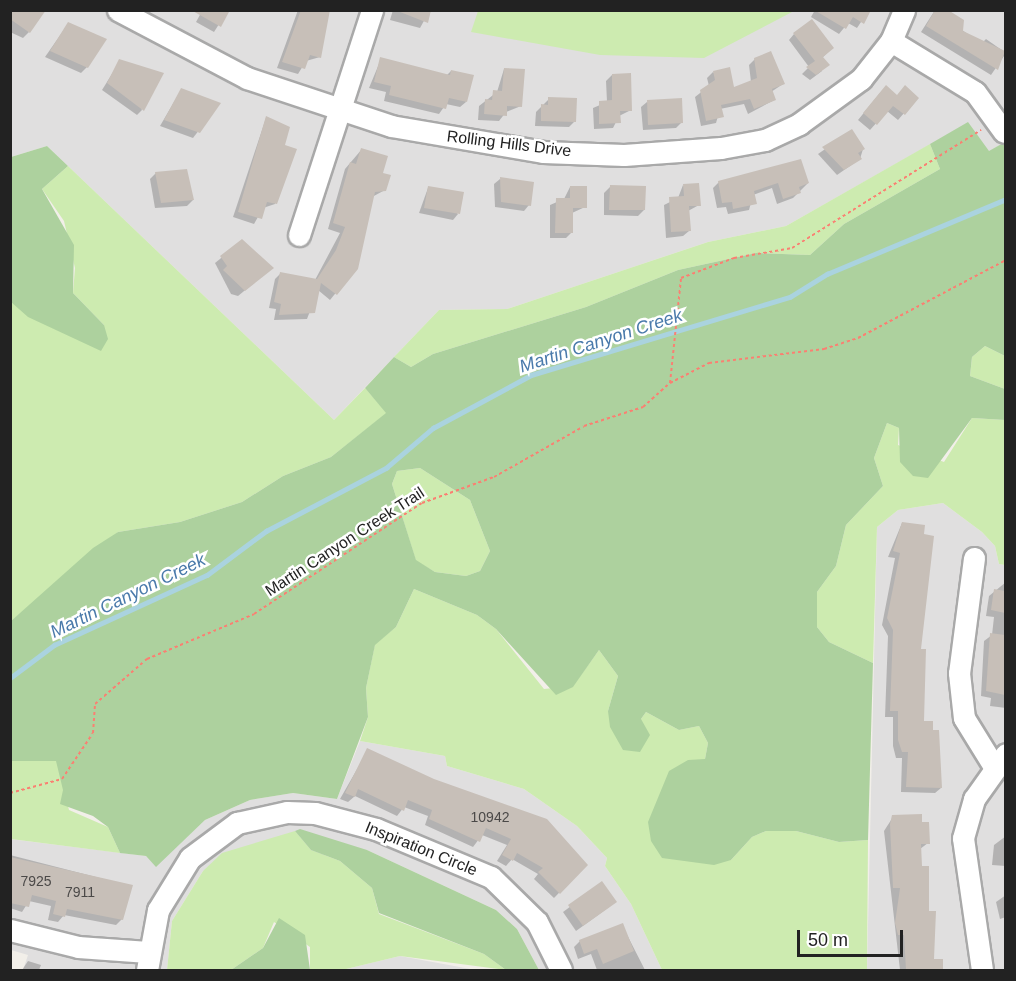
<!DOCTYPE html>
<style>
body{margin:0}
#map{position:relative;width:1016px;height:981px;overflow:hidden;background:#f2efe9;font-family:Arial,sans-serif}
div>[style]{position:absolute}
[style*='--x']{left:calc(var(--x)*1px);top:calc(var(--y)*1px);width:calc(var(--w)*1px);rotate:calc(var(--a)*1deg)}
.residential>*{inset:0;background:#e0dfdf}
.grass>*{inset:0;background:#cdebb0}
.forest>*{inset:0;background:#add19e}
.shadow>*{inset:0;background:#0003}
.stream>*{height:4.5px;margin:-2.25px;padding:0 2.25px;transform-origin:2.25px;border-radius:2.25px;background:#aad3df}
.building>*{inset:0;background:#c7bfb8}
.path>*{height:2px;margin-top:-1px;transform-origin:0;background:repeating-linear-gradient(90deg,#fa8072 0 3px,transparent 0 6px)}
.roads{filter:drop-shadow(2px 0 #a9a9a9) drop-shadow(-2px 0 #a9a9a9) drop-shadow(0 2px #a9a9a9) drop-shadow(0 -2px #a9a9a9)}
.minor>*{height:21px;margin:-10.5px;padding:0 10.5px;transform-origin:10.5px;border-radius:10.5px;background:#fff}
span{translate:-50% -50%;white-space:nowrap;text-align:center;line-height:1.15;-webkit-text-stroke:5px #fff;paint-order:stroke}
.number-label{font-size:14px;color:#4b4948}
.number-label span{-webkit-text-stroke-width:0}
.street-label{font-size:16px;color:#222}
.water-label{font-size:18px;color:#4a7aab;font-style:italic}
.frame{position:absolute;inset:0;border:12px solid #222;pointer-events:none}
.scale{position:absolute;left:797px;top:930px;width:106px;height:27px;box-sizing:border-box;border:3px solid #222;border-top:0;padding-left:8px;font-size:18px;line-height:21px;white-space:nowrap;color:#222;-webkit-text-stroke:4px #fff;paint-order:stroke}
</style>
<div id="map">
<div class="residential">
<i style="clip-path:polygon(11px 11px,1005px 11px,1005px 142px,989px 152px,968px 123px,786px 226px,708px 242px,507px 309px,439px 310px,334px 420px,47px 146px,11px 157px)"></i>
<i style="clip-path:polygon(943px 503px,982px 532px,995px 546px,999px 564px,1005px 565px,1005px 970px,867px 970px,877px 527px,898px 510px)"></i>
<i style="clip-path:polygon(360px 741px,445px 756px,447px 766px,524px 789px,577px 826px,607px 858px,605px 866px,631px 904px,662px 970px,539px 970px,517px 929px,496px 910px,367px 850px,203px 871px,172px 921px,167px 970px,23px 970px,28px 955px,11px 950px,10px 839px,146px 856px,156px 866px,205px 820px,250px 800px,293px 793px,337px 799px)"></i>
<i style="clip-path:polygon(400px 956px,476px 970px,342px 970px)"></i>
</div>
<div class="grass">
<i style="clip-path:polygon(478px 11px,478px 10px,794px 11px,704px 58px,600px 55px,471px 32px)"></i>
<i style="clip-path:polygon(930px 144px,940px 169px,844px 224px,810px 255px,756px 253px,678px 270px,586px 307px,433px 354px,411px 367px,394px 357px,439px 310px,507px 309px,708px 242px,786px 226px)"></i>
<i style="clip-path:polygon(68px 166px,334px 420px,365px 388px,387px 413px,331px 457px,283px 476px,242px 502px,180px 522px,118px 532px,11px 621px,11px 302px,49px 326px,104px 325px,73px 293px,75px 268px,64px 221px,42px 189px)"></i>
<i style="clip-path:polygon(985px 346px,1005px 356px,1005px 389px,970px 376px,972px 357px)"></i>
<i style="clip-path:polygon(972px 418px,1005px 420px,1005px 565px,999px 564px,995px 546px,982px 532px,943px 503px,898px 510px,877px 527px,873px 663px,829px 642px,817px 627px,817px 592px,836px 566px,846px 525px,883px 486px,874px 458px,887px 423px,899px 428px,898px 445px,944px 462px)"></i>
<i style="clip-path:polygon(420px 468px,470px 500px,490px 551px,480px 571px,466px 576px,435px 572px,416px 561px,392px 484px,397px 471px)"></i>
<i style="clip-path:polygon(414px 589px,477px 615px,496px 629px,544px 689px,573px 686px,599px 650px,618px 676px,608px 711px,641px 719px,646px 712px,679px 730px,699px 726px,708px 743px,705px 759px,731px 860px,752px 837px,766px 831px,796px 831px,839px 842px,868px 840px,867px 970px,662px 970px,631px 904px,605px 866px,607px 858px,577px 826px,524px 789px,447px 766px,445px 756px,360px 741px,368px 717px,366px 688px,375px 644px,396px 627px)"></i>
<i style="clip-path:polygon(42px 758px,57px 761px,69px 810px,108px 827px,120px 853px,11px 839px,10px 761px)"></i>
<i style="clip-path:polygon(295px 831px,311px 850px,340px 861px,372px 888px,379px 914px,484px 954px,506px 970px,400px 956px,342px 970px,310px 970px,310px 947px,274px 922px,263px 948px,231px 970px,167px 970px,172px 921px,203px 871px,222px 853px)"></i>
</div>
<div class="forest">
<i style="clip-path:polygon(evenodd,968px 122px,989px 151px,1005px 142px,1005px 356px,985px 346px,972px 357px,970px 376px,1005px 389px,1005px 420px,972px 418px,928px 478px,913px 476px,900px 462px,899px 428px,887px 423px,874px 458px,883px 486px,846px 525px,836px 566px,817px 592px,817px 627px,829px 642px,873px 663px,868px 840px,839px 842px,796px 831px,766px 831px,752px 837px,731px 860px,714px 865px,662px 858px,651px 841px,648px 822px,669px 771px,688px 760px,705px 759px,708px 743px,699px 726px,679px 730px,646px 712px,641px 719px,650px 735px,640px 752px,623px 750px,610px 727px,608px 711px,618px 676px,599px 650px,573px 687px,556px 695px,496px 629px,477px 615px,414px 589px,396px 627px,375px 645px,366px 688px,368px 717px,337px 799px,293px 793px,250px 800px,205px 820px,156px 867px,146px 856px,120px 853px,108px 827px,93px 816px,60px 804px,63px 790px,56px 761px,11px 761px,11px 621px,93px 548px,118px 532px,180px 522px,242px 502px,283px 476px,331px 457px,386px 413px,365px 388px,394px 357px,411px 367px,433px 354px,586px 307px,678px 270px,756px 253px,810px 255px,844px 224px,940px 169px,930px 144px,968px 122px,420px 468px,470px 500px,490px 551px,480px 571px,466px 576px,435px 572px,416px 560px,392px 484px,397px 471px,420px 468px)"></i>
<i style="clip-path:polygon(47px 146px,68px 166px,42px 189px,74px 245px,73px 293px,104px 325px,108px 339px,101px 351px,28px 317px,11px 302px,11px 157px)"></i>
<i style="clip-path:polygon(300px 829px,367px 850px,496px 910px,517px 929px,539px 970px,506px 970px,484px 954px,379px 913px,372px 888px,340px 861px,311px 850px,295px 831px)"></i>
<i style="clip-path:polygon(279px 918px,305px 935px,310px 970px,231px 970px,263px 948px)"></i>
</div>
<div class="shadow">
<i style="clip-path:polygon(10px 10px,29px 32px,23px 38px,10px 32px)"></i>
<i style="clip-path:polygon(228px 10px,214px 32px,196px 22px,201px 13px)"></i>
<i style="clip-path:polygon(298px 10px,329px 10px,320px 57px,306px 61px,298px 74px,277px 68px)"></i>
<i style="clip-path:polygon(393px 10px,430px 10px,420px 28px,390px 20px)"></i>
<i style="clip-path:polygon(815px 10px,869px 10px,857px 28px,848px 23px,839px 34px,811px 17px)"></i>
<i style="clip-path:polygon(935px 10px,981px 44px,986px 39px,1006px 53px,991px 75px,921px 32px)"></i>
<i style="clip-path:polygon(68px 24px,87px 67px,81px 73px,45px 57px)"></i>
<i style="clip-path:polygon(794px 34px,832px 48px,822px 58px,822px 71px,810px 80px,802px 74px,809px 67px,789px 40px)"></i>
<i style="clip-path:polygon(381px 59px,446px 76px,451px 71px,466px 102px,460px 107px,446px 104px,439px 114px,384px 101px,386px 92px,369px 88px)"></i>
<i style="clip-path:polygon(755px 59px,783px 84px,771px 92px,774px 100px,748px 114px,744px 104px,720px 109px,716px 123px,701px 126px,695px 97px,709px 86px,707px 78px,713px 72px,733px 90px,751px 82px,749px 65px)"></i>
<i style="clip-path:polygon(120px 61px,142px 110px,137px 115px,102px 90px)"></i>
<i style="clip-path:polygon(504px 69px,521px 106px,506px 112px,499px 121px,478px 120px,479px 106px,497px 92px)"></i>
<i style="clip-path:polygon(612px 75px,631px 110px,619px 116px,613px 128px,594px 129px,593px 108px,607px 102px,606px 81px)"></i>
<i style="clip-path:polygon(181px 90px,219px 104px,193px 138px,160px 126px)"></i>
<i style="clip-path:polygon(880px 93px,917px 98px,898px 120px,887px 111px,870px 130px,858px 120px)"></i>
<i style="clip-path:polygon(549px 99px,575px 121px,569px 127px,535px 126px,536px 112px)"></i>
<i style="clip-path:polygon(647px 102px,682px 122px,676px 128px,643px 130px,641px 107px)"></i>
<i style="clip-path:polygon(266px 118px,283px 146px,275px 204px,263px 208px,254px 224px,233px 217px)"></i>
<i style="clip-path:polygon(851px 131px,863px 149px,860px 159px,837px 175px,818px 154px)"></i>
<i style="clip-path:polygon(362px 149px,381px 174px,385px 190px,372px 197px,356px 268px,330px 300px,318px 290px,307px 319px,274px 320px,276px 309px,269px 308px,275px 279px,281px 273px,315px 280px,340px 233px,328px 229px,345px 169px)"></i>
<i style="clip-path:polygon(156px 173px,193px 200px,187px 206px,155px 208px,150px 179px)"></i>
<i style="clip-path:polygon(500px 179px,529px 205px,524px 211px,495px 207px,494px 184px)"></i>
<i style="clip-path:polygon(719px 182px,808px 183px,793px 198px,777px 204px,772px 188px,753px 195px,749px 210px,728px 214px,726px 207px,717px 208px,713px 188px)"></i>
<i style="clip-path:polygon(683px 185px,699px 205px,688px 211px,689px 231px,683px 236px,666px 238px,664px 205px,678px 198px)"></i>
<i style="clip-path:polygon(570px 187px,585px 207px,572px 213px,572px 232px,566px 238px,550px 238px,550px 205px,564px 199px)"></i>
<i style="clip-path:polygon(610px 187px,644px 210px,638px 216px,604px 215px,604px 193px)"></i>
<i style="clip-path:polygon(428px 188px,458px 214px,453px 220px,419px 213px)"></i>
<i style="clip-path:polygon(242px 241px,272px 268px,238px 296px,231px 294px,215px 263px)"></i>
<i style="clip-path:polygon(902px 523px,919px 650px,922px 723px,941px 788px,935px 793px,901px 792px,902px 758px,896px 758px,893px 746px,893px 717px,885px 717px,888px 636px,882px 625px,895px 558px,888px 557px)"></i>
<i style="clip-path:polygon(1006px 582px,1006px 708px,990px 706px,991px 698px,981px 696px,984px 641px,992px 635px,994px 617px,986px 616px,989px 596px)"></i>
<i style="clip-path:polygon(368px 750px,586px 865px,554px 898px,534px 879px,538px 874px,512px 859px,506px 866px,497px 861px,507px 845px,482px 835px,473px 847px,425px 825px,428px 816px,404px 807px,397px 816px,355px 796px,348px 802px,340px 799px)"></i>
<i style="clip-path:polygon(893px 817px,921px 824px,928px 843px,920px 849px,921px 868px,932px 961px,941px 960px,942px 970px,900px 970px,884px 831px)"></i>
<i style="clip-path:polygon(1006px 836px,1006px 866px,992px 865px,994px 845px)"></i>
<i style="clip-path:polygon(10px 855px,131px 886px,122px 919px,116px 925px,64px 915px,58px 922px,48px 920px,51px 906px,29px 901px,22px 912px,10px 908px)"></i>
<i style="clip-path:polygon(602px 883px,609px 907px,576px 931px,563px 912px)"></i>
<i style="clip-path:polygon(1006px 895px,1006px 917px,1000px 919px,996px 902px)"></i>
<i style="clip-path:polygon(622px 925px,645px 970px,597px 970px,591px 954px,578px 959px,574px 947px,580px 941px)"></i>
<i style="clip-path:polygon(28px 961px,41px 965px,39px 970px,22px 970px)"></i>
</div>
<div class="stream">
<i style="--x:10;--y:678;--w:55;--a:-36.9"></i>
<i style="--x:54;--y:645;--w:168;--a:-24.6"></i>
<i style="--x:207;--y:575;--w:74;--a:-36.7"></i>
<i style="--x:266;--y:531;--w:136;--a:-27.7"></i>
<i style="--x:386;--y:468;--w:62;--a:-40.4"></i>
<i style="--x:433;--y:428;--w:111;--a:-28.4"></i>
<i style="--x:531;--y:375;--w:270;--a:-16.8"></i>
<i style="--x:790;--y:297;--w:44;--a:-31.9"></i>
<i style="--x:827;--y:274;--w:194;--a:-22.7"></i>
</div>
<div class="building">
<i style="clip-path:polygon(10px 10px,46px 10px,30px 33px,10px 19px)"></i>
<i style="clip-path:polygon(191px 10px,230px 10px,221px 27px)"></i>
<i style="clip-path:polygon(301px 10px,330px 10px,321px 58px,310px 55px,305px 69px,282px 62px)"></i>
<i style="clip-path:polygon(395px 10px,431px 10px,428px 23px)"></i>
<i style="clip-path:polygon(814px 10px,871px 10px,864px 24px,853px 17px,846px 29px)"></i>
<i style="clip-path:polygon(935px 10px,948px 10px,964px 20px,963px 31px,1005px 51px,998px 70px,926px 26px)"></i>
<i style="clip-path:polygon(812px 19px,834px 48px,823px 57px,830px 65px,816px 75px,806px 67px,815px 61px,793px 33px)"></i>
<i style="clip-path:polygon(68px 22px,107px 39px,88px 68px,50px 51px)"></i>
<i style="clip-path:polygon(771px 51px,785px 84px,772px 89px,776px 100px,754px 109px,750px 99px,721px 105px,724px 117px,706px 121px,700px 90px,715px 80px,713px 71px,730px 67px,734px 87px,757px 78px,754px 58px)"></i>
<i style="clip-path:polygon(380px 57px,450px 75px,451px 70px,474px 75px,467px 102px,449px 98px,446px 109px,389px 95px,391px 86px,374px 82px)"></i>
<i style="clip-path:polygon(119px 59px,164px 73px,144px 111px,107px 83px)"></i>
<i style="clip-path:polygon(504px 68px,525px 69px,522px 107px,507px 106px,507px 116px,484px 114px,485px 99px,492px 100px,493px 90px,502px 91px)"></i>
<i style="clip-path:polygon(631px 73px,632px 111px,620px 111px,621px 123px,599px 124px,599px 101px,612px 100px,612px 74px)"></i>
<i style="clip-path:polygon(886px 85px,897px 95px,905px 85px,919px 98px,905px 115px,893px 106px,877px 125px,863px 113px)"></i>
<i style="clip-path:polygon(181px 88px,221px 103px,200px 133px,164px 120px)"></i>
<i style="clip-path:polygon(548px 97px,577px 98px,576px 122px,541px 121px,541px 104px,548px 105px)"></i>
<i style="clip-path:polygon(682px 98px,683px 123px,648px 125px,647px 100px)"></i>
<i style="clip-path:polygon(266px 116px,290px 127px,285px 145px,297px 149px,277px 204px,267px 202px,262px 219px,238px 212px)"></i>
<i style="clip-path:polygon(852px 129px,865px 149px,858px 153px,862px 159px,844px 170px,822px 147px)"></i>
<i style="clip-path:polygon(361px 148px,388px 156px,383px 173px,391px 175px,386px 191px,375px 192px,358px 269px,337px 295px,321px 283px,315px 313px,279px 315px,281px 304px,274px 302px,280px 272px,317px 279px,336px 250px,345px 227px,333px 223px,350px 162px,356px 164px)"></i>
<i style="clip-path:polygon(801px 159px,809px 183px,799px 187px,801px 193px,783px 199px,778px 183px,754px 191px,757px 204px,733px 209px,732px 202px,722px 203px,718px 181px)"></i>
<i style="clip-path:polygon(187px 169px,194px 200px,161px 203px,155px 172px)"></i>
<i style="clip-path:polygon(500px 177px,534px 182px,531px 206px,501px 202px)"></i>
<i style="clip-path:polygon(699px 183px,701px 206px,689px 206px,691px 231px,671px 232px,669px 197px,684px 196px,683px 184px)"></i>
<i style="clip-path:polygon(610px 185px,646px 186px,645px 210px,609px 210px)"></i>
<i style="clip-path:polygon(428px 186px,464px 192px,460px 214px,424px 208px)"></i>
<i style="clip-path:polygon(570px 186px,587px 186px,587px 208px,573px 208px,573px 233px,555px 233px,556px 198px,570px 198px)"></i>
<i style="clip-path:polygon(242px 239px,274px 268px,245px 291px,223px 270px,227px 266px,220px 256px)"></i>
<i style="clip-path:polygon(902px 522px,925px 525px,924px 534px,934px 536px,921px 649px,926px 649px,924px 721px,933px 721px,933px 730px,939px 730px,942px 788px,906px 787px,908px 752px,902px 752px,898px 740px,898px 711px,890px 711px,893px 630px,887px 618px,900px 553px,893px 551px)"></i>
<i style="clip-path:polygon(994px 589px,1005px 591px,1005px 613px,991px 610px)"></i>
<i style="clip-path:polygon(990px 633px,1005px 635px,1005px 695px,986px 691px)"></i>
<i style="clip-path:polygon(367px 748px,434px 779px,547px 819px,588px 865px,560px 894px,538px 872px,543px 868px,517px 853px,513px 861px,502px 855px,511px 839px,486px 828px,480px 842px,429px 819px,432px 810px,408px 800px,404px 811px,358px 789px,355px 797px,345px 793px)"></i>
<i style="clip-path:polygon(922px 814px,922px 822px,929px 822px,930px 844px,921px 844px,922px 866px,929px 866px,929px 911px,936px 911px,934px 959px,943px 959px,943px 970px,906px 970px,904px 935px,898px 935px,895px 923px,900px 888px,893px 888px,890px 824px,892px 815px)"></i>
<i style="clip-path:polygon(10px 857px,133px 885px,123px 920px,67px 909px,65px 917px,53px 914px,56px 901px,32px 895px,29px 907px,10px 903px)"></i>
<i style="clip-path:polygon(602px 881px,617px 902px,583px 926px,568px 905px)"></i>
<i style="clip-path:polygon(623px 923px,634px 951px,603px 964px,597px 949px,584px 954px,579px 940px)"></i>
</div>
<div class="path">
<i style="--x:670;--y:383;--w:106;--a:-84"></i>
<i style="--x:681;--y:278;--w:57;--a:-20.7"></i>
<i style="--x:734;--y:258;--w:59;--a:-9.8"></i>
<i style="--x:792;--y:248;--w:223;--a:-32"></i>
<i style="--x:10;--y:793;--w:54;--a:-15.1"></i>
<i style="--x:62;--y:779;--w:55;--a:-56"></i>
<i style="--x:93;--y:733;--w:29;--a:-86"></i>
<i style="--x:95;--y:704;--w:69;--a:-40.9"></i>
<i style="--x:147;--y:659;--w:116;--a:-22.8"></i>
<i style="--x:254;--y:614;--w:201;--a:-33.5"></i>
<i style="--x:422;--y:503;--w:77;--a:-19.9"></i>
<i style="--x:494;--y:477;--w:103;--a:-29.5"></i>
<i style="--x:584;--y:426;--w:62;--a:-17.9"></i>
<i style="--x:643;--y:407;--w:36;--a:-42"></i>
<i style="--x:670;--y:383;--w:44;--a:-27.1"></i>
<i style="--x:709;--y:363;--w:116;--a:-6.9"></i>
<i style="--x:824;--y:349;--w:36;--a:-18"></i>
<i style="--x:858;--y:338;--w:167;--a:-27.8"></i>
</div>
<div class="roads">
<div class="minor">
<i style="--x:118;--y:10;--w:146;--a:27.8"></i>
<i style="--x:247;--y:78;--w:152;--a:18.4"></i>
<i style="--x:391;--y:126;--w:154;--a:9.7"></i>
<i style="--x:543;--y:152;--w:81;--a:2.1"></i>
<i style="--x:624;--y:155;--w:97;--a:-4.1"></i>
<i style="--x:721;--y:148;--w:45;--a:-10.3"></i>
<i style="--x:765;--y:140;--w:38;--a:-25"></i>
<i style="--x:799;--y:124;--w:77;--a:-36"></i>
<i style="--x:861;--y:79;--w:48;--a:-51.7"></i>
<i style="--x:891;--y:41;--w:34;--a:-67"></i>
<i style="--x:891;--y:41;--w:98;--a:31.3"></i>
<i style="--x:975;--y:92;--w:49;--a:54.1"></i>
<i style="--x:299;--y:235;--w:237;--a:-72"></i>
<i style="--x:974;--y:558;--w:116;--a:97.4"></i>
<i style="--x:959;--y:673;--w:45;--a:83.7"></i>
<i style="--x:964;--y:718;--w:55;--a:58.3"></i>
<i style="--x:10;--y:930;--w:70;--a:14"></i>
<i style="--x:78;--y:947;--w:70;--a:4.1"></i>
<i style="--x:147;--y:970;--w:61;--a:-79.6"></i>
<i style="--x:158;--y:910;--w:61;--a:-58.4"></i>
<i style="--x:190;--y:858;--w:59;--a:-36.7"></i>
<i style="--x:237;--y:823;--w:51;--a:-12.4"></i>
<i style="--x:287;--y:812;--w:28;--a:2"></i>
<i style="--x:315;--y:813;--w:63;--a:14.7"></i>
<i style="--x:376;--y:829;--w:125;--a:22.7"></i>
<i style="--x:491;--y:877;--w:64;--a:44.4"></i>
<i style="--x:537;--y:922;--w:54;--a:63.4"></i>
<i style="--x:982;--y:970;--w:133;--a:-98.2"></i>
<i style="--x:963;--y:838;--w:41;--a:-74.2"></i>
<i style="--x:974;--y:799;--w:55;--a:-54.6"></i>
</div>
</div>
<div class="number-label">
<span style="left:490px;top:817px">10942</span>
<span style="left:36px;top:881px">7925</span>
<span style="left:80px;top:892px">7911</span>
</div>
<div class="street-label">
<span style="left:509px;top:144px;rotate:7deg">Rolling Hills Drive</span>
<span style="left:345px;top:542px;rotate:-33deg">Martin Canyon Creek Trail</span>
<span style="left:421px;top:849px;rotate:22deg">Inspiration Circle</span>
</div>
<div class="water-label">
<span style="left:601px;top:341px;rotate:-18deg">Martin Canyon Creek</span>
<span style="left:128px;top:596px;rotate:-26deg">Martin Canyon Creek</span>
</div>
<div class="frame"></div>
<div class="scale">50 m</div>
</div>
